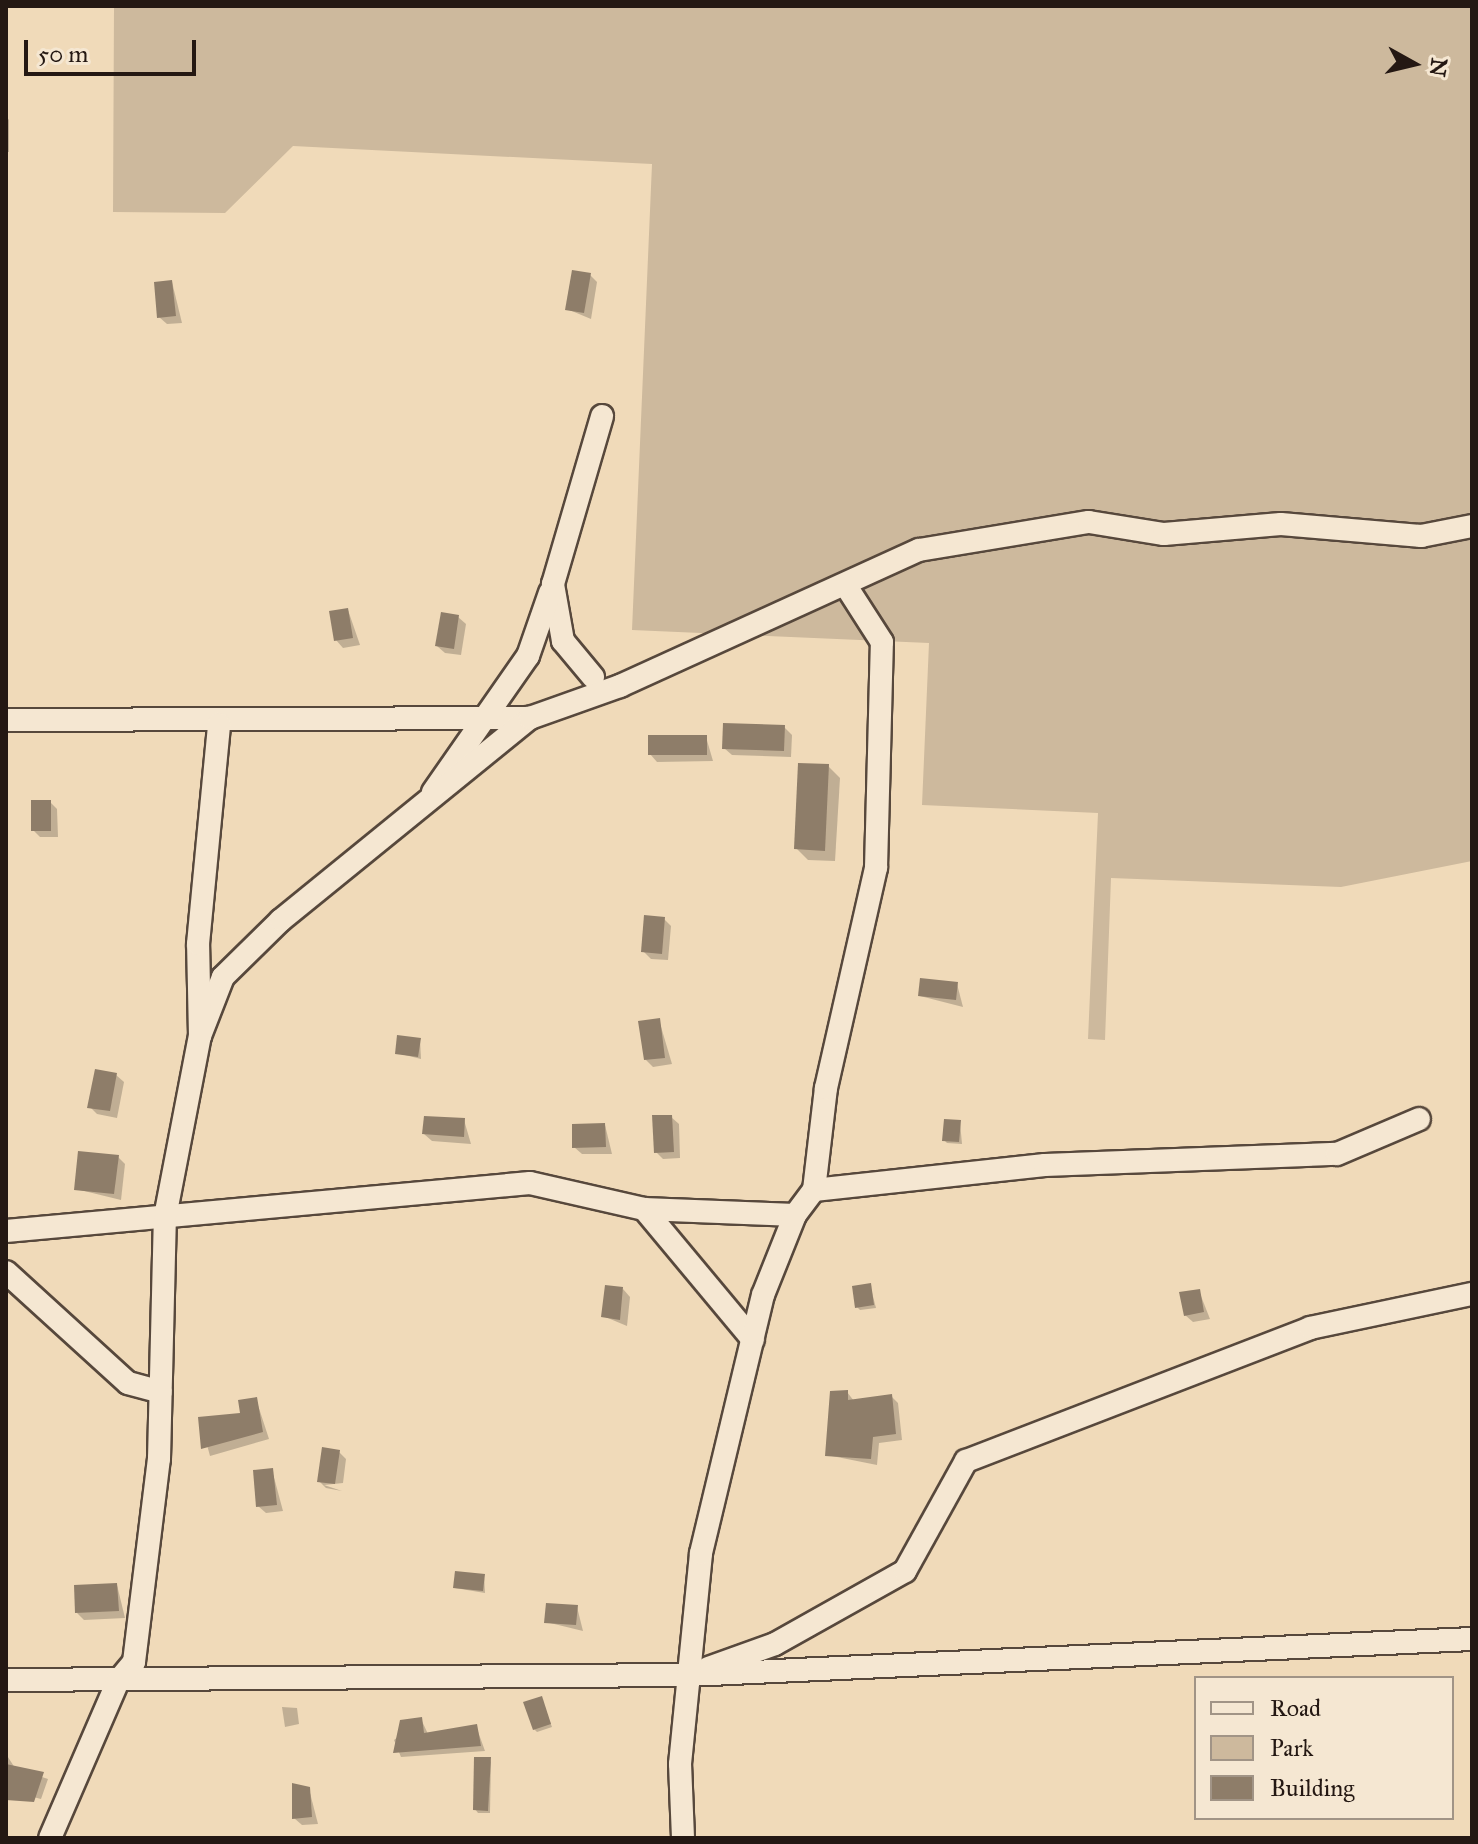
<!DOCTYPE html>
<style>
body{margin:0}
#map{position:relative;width:1478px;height:1844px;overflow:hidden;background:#f0dab9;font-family:"IM FELL Great Primer",serif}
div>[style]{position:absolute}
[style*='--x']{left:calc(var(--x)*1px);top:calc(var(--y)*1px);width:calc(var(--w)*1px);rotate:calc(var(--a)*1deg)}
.green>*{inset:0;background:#cdb99d}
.shadow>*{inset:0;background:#0003}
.building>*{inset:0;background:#8e7d69}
.roads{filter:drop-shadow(2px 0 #57483c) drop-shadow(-2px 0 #57483c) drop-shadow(0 2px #57483c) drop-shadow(0 -2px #57483c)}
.minor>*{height:22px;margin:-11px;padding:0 11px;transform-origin:11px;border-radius:11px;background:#f5e7d2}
span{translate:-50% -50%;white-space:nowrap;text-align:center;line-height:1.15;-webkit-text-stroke:6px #f5e7d2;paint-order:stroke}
.frame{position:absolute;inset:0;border:8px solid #241813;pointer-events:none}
.legend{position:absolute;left:1194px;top:1676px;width:260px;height:144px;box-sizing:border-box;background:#f5e7d2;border:2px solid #a19486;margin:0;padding:10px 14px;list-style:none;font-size:24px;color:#241813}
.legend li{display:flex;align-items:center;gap:16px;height:40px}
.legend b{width:40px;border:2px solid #a19486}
.north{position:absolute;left:1374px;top:24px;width:80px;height:80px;-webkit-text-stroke:6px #f5e7d2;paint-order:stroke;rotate:98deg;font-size:22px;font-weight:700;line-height:32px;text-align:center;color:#241813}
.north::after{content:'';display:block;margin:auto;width:28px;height:36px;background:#241813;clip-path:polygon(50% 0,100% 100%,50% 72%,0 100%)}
.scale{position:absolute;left:24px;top:40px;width:172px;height:36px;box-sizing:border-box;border:4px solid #241813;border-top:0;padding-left:10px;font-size:24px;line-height:28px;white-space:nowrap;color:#241813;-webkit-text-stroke:6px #f5e7d2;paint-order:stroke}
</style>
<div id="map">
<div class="green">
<i style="clip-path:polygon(114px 6px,1472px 6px,1472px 861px,1341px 887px,1111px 878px,1105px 1040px,1088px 1039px,1098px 813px,922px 805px,929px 643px,632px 630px,652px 164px,293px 146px,225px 213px,113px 212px)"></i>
</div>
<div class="shadow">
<i style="clip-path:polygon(6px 116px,9px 120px,9px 152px,6px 152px)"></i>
<i style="clip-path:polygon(590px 275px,597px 282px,591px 319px,567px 309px)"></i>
<i style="clip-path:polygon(172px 282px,182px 323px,167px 324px,159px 317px)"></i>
<i style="clip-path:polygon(348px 610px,360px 645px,343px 648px,336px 640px)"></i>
<i style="clip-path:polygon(458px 617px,466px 624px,461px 655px,445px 653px,437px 646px)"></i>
<i style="clip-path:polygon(784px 727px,792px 735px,791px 757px,732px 755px,724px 748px)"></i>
<i style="clip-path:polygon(706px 737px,713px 761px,657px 762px,650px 754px)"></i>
<i style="clip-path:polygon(828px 766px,840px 778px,835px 861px,808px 860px,796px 848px)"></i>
<i style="clip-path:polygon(50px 802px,57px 809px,58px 837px,40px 837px,33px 830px)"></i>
<i style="clip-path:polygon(664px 919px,671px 926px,668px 960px,651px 959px,643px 951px)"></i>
<i style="clip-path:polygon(957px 984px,963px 1007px,920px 996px)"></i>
<i style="clip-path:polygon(659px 1020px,672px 1064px,653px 1067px,645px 1059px)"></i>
<i style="clip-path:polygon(420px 1040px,421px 1059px,397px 1053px)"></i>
<i style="clip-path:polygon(116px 1075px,124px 1082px,117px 1118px,97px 1114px,90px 1107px)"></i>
<i style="clip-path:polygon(671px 1117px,679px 1124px,680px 1158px,663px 1159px,656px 1152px)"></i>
<i style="clip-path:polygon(464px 1120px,471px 1144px,432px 1141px,424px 1134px)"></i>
<i style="clip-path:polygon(960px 1122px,962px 1144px,947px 1143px,944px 1140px)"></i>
<i style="clip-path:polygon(605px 1125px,612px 1154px,582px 1154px,574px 1147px)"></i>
<i style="clip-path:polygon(118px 1157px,125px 1164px,121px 1200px,76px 1189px)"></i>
<i style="clip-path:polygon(870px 1285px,876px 1308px,860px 1310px,857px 1307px)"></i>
<i style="clip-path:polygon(623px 1289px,630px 1297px,627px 1326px,603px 1316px)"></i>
<i style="clip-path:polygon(1199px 1291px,1210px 1319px,1193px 1322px,1185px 1315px)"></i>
<i style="clip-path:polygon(847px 1392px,854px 1401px,891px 1396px,898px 1403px,902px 1440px,879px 1443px,877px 1465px,827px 1455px)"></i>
<i style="clip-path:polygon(256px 1399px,269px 1439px,210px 1456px,200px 1419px,243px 1415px)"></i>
<i style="clip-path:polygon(339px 1452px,346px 1459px,343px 1483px,324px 1485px,342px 1491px,326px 1488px,319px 1481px)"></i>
<i style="clip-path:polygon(272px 1470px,283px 1511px,266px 1513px,258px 1506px)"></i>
<i style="clip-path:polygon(484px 1576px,485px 1593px,455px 1588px)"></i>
<i style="clip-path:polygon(117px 1585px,125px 1618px,84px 1620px,77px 1613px)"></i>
<i style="clip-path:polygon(577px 1607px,583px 1631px,546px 1622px)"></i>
<i style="clip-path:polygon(541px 1698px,552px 1727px,537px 1732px,534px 1729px)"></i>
<i style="clip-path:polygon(282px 1707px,297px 1708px,299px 1724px,285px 1727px)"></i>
<i style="clip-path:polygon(421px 1719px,428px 1734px,476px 1726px,485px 1751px,401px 1757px,394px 1740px)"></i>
<i style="clip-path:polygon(6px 1754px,15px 1768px,48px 1779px,41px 1799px,6px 1790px)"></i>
<i style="clip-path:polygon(491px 1759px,490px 1813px,478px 1813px,475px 1809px)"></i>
<i style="clip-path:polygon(309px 1789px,318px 1824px,302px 1825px,294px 1818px)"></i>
</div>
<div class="building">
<i style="clip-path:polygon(572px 270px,591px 273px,584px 313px,565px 310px)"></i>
<i style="clip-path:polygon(172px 280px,176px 316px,157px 318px,154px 282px)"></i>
<i style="clip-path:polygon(348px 608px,353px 638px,334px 641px,329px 611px)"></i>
<i style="clip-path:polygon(441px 612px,459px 615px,454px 649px,435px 646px)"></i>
<i style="clip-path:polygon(723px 723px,785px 725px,784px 751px,722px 749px)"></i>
<i style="clip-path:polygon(648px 735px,707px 735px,707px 755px,648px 755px)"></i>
<i style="clip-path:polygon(798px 763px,829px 764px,825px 851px,794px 849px)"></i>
<i style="clip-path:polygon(31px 800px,51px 800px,51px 831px,31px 831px)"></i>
<i style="clip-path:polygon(644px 915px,665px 917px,662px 954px,641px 952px)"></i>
<i style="clip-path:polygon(920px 978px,958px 982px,956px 1000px,918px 996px)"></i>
<i style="clip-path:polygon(660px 1018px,665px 1058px,644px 1060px,638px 1021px)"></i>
<i style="clip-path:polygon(397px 1035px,421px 1038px,418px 1057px,395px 1054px)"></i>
<i style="clip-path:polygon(95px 1069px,117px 1073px,110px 1111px,87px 1108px)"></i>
<i style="clip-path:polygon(652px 1115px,672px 1115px,674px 1152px,654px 1153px)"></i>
<i style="clip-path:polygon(424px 1116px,465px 1118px,464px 1137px,422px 1134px)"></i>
<i style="clip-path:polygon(944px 1119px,961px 1120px,959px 1142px,942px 1141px)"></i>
<i style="clip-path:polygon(605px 1123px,606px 1147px,572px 1148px,572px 1124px)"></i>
<i style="clip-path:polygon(78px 1151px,119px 1155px,114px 1194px,74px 1190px)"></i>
<i style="clip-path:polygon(871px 1283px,874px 1305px,855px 1308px,852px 1286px)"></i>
<i style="clip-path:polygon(605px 1285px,623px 1287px,620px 1320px,601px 1317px)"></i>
<i style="clip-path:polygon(1200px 1289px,1204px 1312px,1184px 1316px,1179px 1292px)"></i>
<i style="clip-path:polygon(848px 1390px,848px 1400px,892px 1394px,896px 1434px,873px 1437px,871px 1459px,825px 1456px,830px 1391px)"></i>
<i style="clip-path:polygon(257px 1397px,263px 1432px,201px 1449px,198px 1417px,240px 1413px,238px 1400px)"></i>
<i style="clip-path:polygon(322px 1447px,340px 1450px,335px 1484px,317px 1482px)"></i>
<i style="clip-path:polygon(273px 1468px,277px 1505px,256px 1507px,253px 1470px)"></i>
<i style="clip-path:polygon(455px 1571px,485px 1574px,483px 1591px,453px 1588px)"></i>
<i style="clip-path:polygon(117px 1583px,119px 1611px,75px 1613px,74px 1585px)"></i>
<i style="clip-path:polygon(546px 1603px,578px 1605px,576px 1625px,544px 1623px)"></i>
<i style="clip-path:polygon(542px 1696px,551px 1724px,533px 1730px,523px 1702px)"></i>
<i style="clip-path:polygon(422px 1717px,424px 1733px,477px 1724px,481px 1746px,393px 1753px,400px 1720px)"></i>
<i style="clip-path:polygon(474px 1757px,491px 1757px,488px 1811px,473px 1810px)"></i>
<i style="clip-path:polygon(6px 1764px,44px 1772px,34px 1802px,6px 1800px)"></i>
<i style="clip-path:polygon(292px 1783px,310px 1787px,312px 1817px,292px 1819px)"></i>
</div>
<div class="roads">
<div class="minor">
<i style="--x:593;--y:677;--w:47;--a:-129.8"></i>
<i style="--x:563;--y:641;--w:58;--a:-100"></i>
<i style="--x:553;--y:584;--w:175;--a:-73.7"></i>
<i style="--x:6;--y:720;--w:524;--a:-0.22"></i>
<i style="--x:433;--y:792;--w:166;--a:-55.1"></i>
<i style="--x:528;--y:656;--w:67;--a:-70.8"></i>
<i style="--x:200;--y:1036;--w:63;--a:-68.7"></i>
<i style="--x:223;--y:977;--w:81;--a:-44.5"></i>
<i style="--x:281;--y:920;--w:321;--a:-39.1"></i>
<i style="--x:530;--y:718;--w:96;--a:-19.6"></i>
<i style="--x:620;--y:686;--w:328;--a:-24.5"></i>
<i style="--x:919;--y:550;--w:172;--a:-9.4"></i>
<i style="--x:1089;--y:522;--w:76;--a:9.1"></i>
<i style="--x:1164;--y:534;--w:117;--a:-4.9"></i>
<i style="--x:1281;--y:524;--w:141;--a:4.9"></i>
<i style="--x:1421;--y:536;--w:52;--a:-11.1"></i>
<i style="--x:814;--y:1190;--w:232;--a:-6.2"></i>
<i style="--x:1045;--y:1165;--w:292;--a:-2.2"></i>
<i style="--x:1337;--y:1154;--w:89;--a:-23.1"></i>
<i style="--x:644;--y:1209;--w:170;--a:50.2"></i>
<i style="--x:6;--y:1231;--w:526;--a:-5.23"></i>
<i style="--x:530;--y:1183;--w:117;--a:12.8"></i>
<i style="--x:644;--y:1209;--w:151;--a:2.3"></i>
<i style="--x:6;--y:1272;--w:165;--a:42.3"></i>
<i style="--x:128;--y:1383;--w:34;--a:15"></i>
<i style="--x:708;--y:1668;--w:71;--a:-19.7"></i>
<i style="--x:775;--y:1644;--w:149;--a:-29.3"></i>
<i style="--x:905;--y:1571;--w:126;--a:-61"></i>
<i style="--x:966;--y:1461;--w:369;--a:-21.1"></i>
<i style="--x:1310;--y:1328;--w:166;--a:-11.9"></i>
<i style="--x:6;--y:1680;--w:682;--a:-0.42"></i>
<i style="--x:688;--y:1675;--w:785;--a:-2.63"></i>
<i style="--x:50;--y:1838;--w:171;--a:-66.6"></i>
<i style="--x:118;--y:1681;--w:25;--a:-50"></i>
<i style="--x:134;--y:1662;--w:205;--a:-83"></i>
<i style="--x:159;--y:1459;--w:242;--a:-88.6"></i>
<i style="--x:165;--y:1217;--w:184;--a:-79.1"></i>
<i style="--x:200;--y:1036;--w:92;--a:-91.2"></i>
<i style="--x:198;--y:944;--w:221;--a:-84.5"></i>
<i style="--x:683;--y:1838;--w:74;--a:-92.3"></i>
<i style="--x:680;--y:1764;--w:212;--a:-84.3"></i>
<i style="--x:701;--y:1553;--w:265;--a:-76.5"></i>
<i style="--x:763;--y:1295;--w:86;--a:-68.2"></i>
<i style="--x:795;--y:1215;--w:31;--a:-53"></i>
<i style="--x:814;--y:1190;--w:103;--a:-83.3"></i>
<i style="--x:826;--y:1088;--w:226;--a:-77.2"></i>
<i style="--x:876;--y:868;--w:226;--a:-88.5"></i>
<i style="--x:882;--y:642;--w:67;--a:-122.7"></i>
</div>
</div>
<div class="frame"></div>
<ul class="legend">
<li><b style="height:10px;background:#f5e7d2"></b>Road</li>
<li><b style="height:22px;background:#cdb99d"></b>Park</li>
<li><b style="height:22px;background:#8e7d69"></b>Building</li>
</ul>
<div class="north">N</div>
<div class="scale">50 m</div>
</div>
